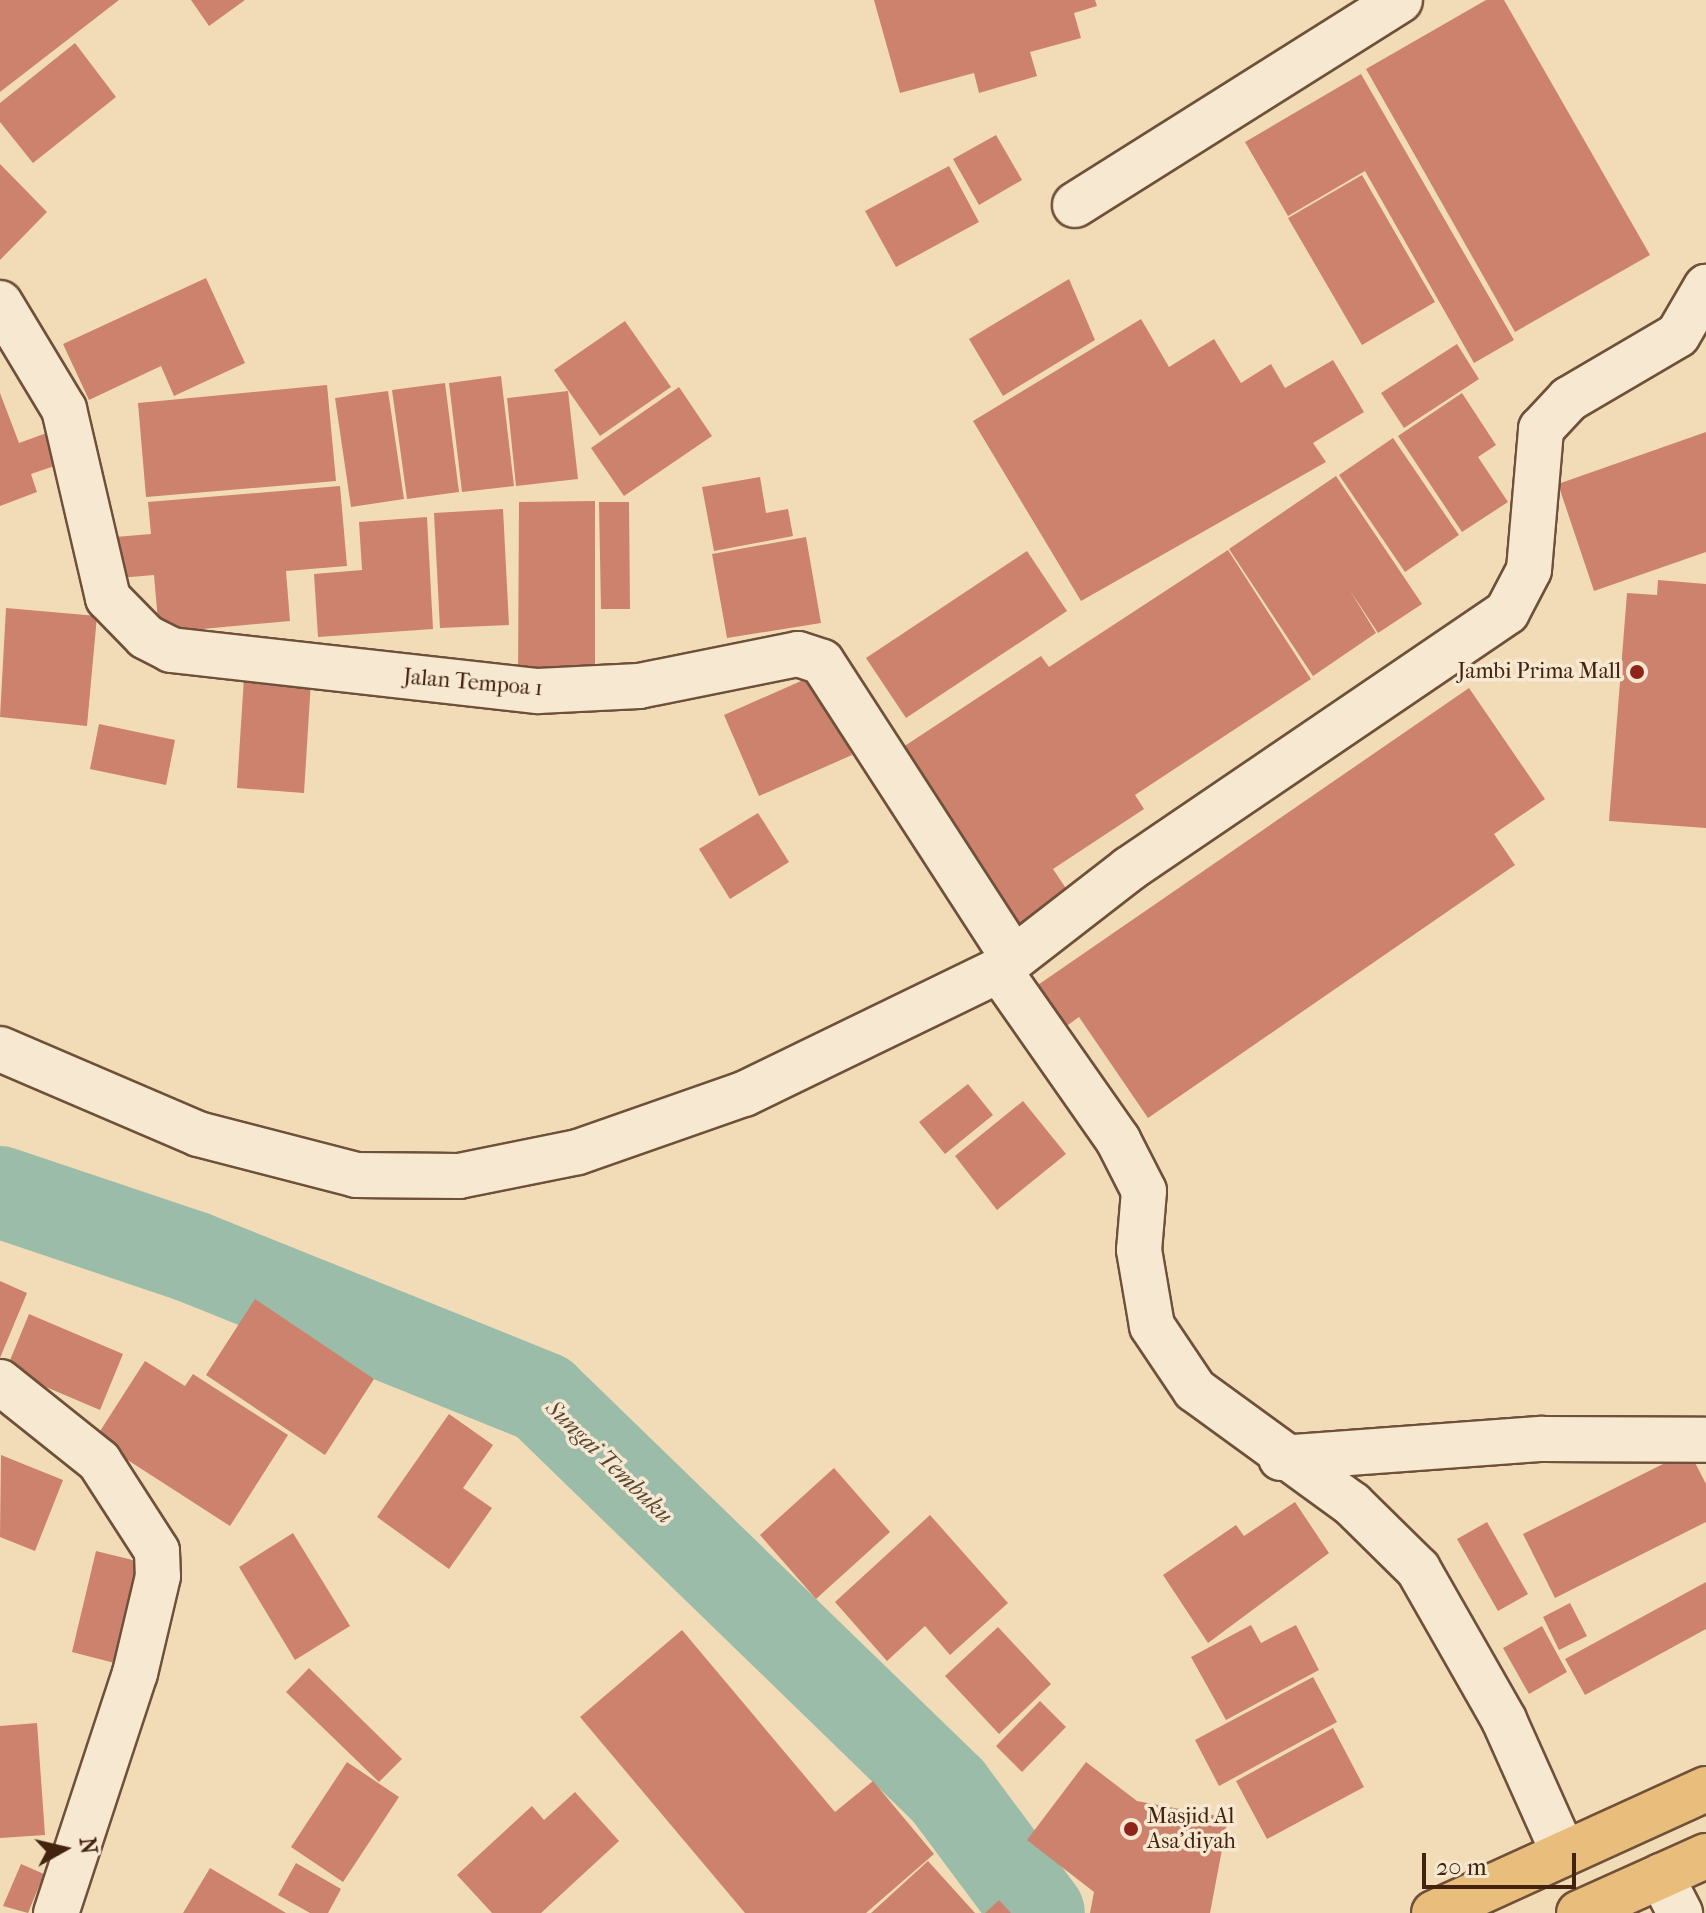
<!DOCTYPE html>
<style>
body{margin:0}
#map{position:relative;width:1706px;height:1913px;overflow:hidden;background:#f2dcb8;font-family:"IM FELL French Canon",serif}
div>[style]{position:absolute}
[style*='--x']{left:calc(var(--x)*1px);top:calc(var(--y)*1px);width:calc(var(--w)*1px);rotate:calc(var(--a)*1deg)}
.river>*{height:92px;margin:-46px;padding:0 46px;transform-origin:46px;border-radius:46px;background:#9cbcaa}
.building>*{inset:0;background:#cc826c}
.roads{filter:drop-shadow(2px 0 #6f5039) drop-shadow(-2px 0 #6f5039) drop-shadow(0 2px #6f5039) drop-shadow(0 -2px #6f5039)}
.minor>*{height:44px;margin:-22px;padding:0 22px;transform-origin:22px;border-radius:22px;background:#f7e8d1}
.highway>*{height:44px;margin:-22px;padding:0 22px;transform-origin:22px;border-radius:22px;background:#e9be7c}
.dots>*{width:22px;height:22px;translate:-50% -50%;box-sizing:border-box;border:4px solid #f7e8d1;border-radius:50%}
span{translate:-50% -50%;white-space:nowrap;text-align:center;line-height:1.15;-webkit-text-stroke:7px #f7e8d1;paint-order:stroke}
.poi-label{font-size:22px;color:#43220f}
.right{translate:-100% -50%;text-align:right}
.left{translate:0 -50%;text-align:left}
.street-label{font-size:22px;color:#43220f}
.water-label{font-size:24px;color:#594836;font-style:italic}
.north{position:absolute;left:24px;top:1809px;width:80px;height:80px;-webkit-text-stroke:6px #f7e8d1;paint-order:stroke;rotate:82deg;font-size:22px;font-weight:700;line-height:32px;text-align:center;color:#43220f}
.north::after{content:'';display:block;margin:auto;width:28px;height:36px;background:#43220f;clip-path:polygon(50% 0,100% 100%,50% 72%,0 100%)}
.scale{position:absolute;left:1422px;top:1853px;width:154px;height:36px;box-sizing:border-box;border:4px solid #43220f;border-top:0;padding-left:10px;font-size:24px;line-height:28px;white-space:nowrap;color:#43220f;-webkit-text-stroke:6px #f7e8d1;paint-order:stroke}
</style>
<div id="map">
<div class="river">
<i style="--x:0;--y:1192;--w:204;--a:18.6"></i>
<i style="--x:193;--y:1257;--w:377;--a:21.9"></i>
<i style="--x:543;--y:1398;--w:564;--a:44.14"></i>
<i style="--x:948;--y:1791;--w:152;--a:53.3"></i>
</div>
<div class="building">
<i style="clip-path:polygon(0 0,119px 0,0 92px)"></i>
<i style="clip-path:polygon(191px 0,245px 0,209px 26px)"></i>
<i style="clip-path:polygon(874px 0,1095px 0,1097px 6px,1074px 13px,1081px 38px,1030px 52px,1037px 76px,979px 93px,974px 73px,900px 93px)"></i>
<i style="clip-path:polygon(1486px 0,1504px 0,1650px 255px,1515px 332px,1366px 69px)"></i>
<i style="clip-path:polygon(75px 43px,116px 97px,33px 163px,0 122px,0 103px)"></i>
<i style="clip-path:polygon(1361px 74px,1514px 340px,1474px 363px,1365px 171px,1288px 216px,1245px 142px)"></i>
<i style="clip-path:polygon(996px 135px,1022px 180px,979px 205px,953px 159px)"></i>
<i style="clip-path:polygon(0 164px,47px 212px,0 260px)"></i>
<i style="clip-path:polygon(949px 166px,979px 222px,896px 267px,865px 211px)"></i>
<i style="clip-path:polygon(1362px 175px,1435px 302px,1362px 345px,1288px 218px)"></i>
<i style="clip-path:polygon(206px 278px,245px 363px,174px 396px,161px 366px,89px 400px,63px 344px)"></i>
<i style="clip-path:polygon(1069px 279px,1095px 340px,1003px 396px,969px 339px)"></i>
<i style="clip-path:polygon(1141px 319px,1169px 367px,1214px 339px,1241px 383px,1271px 364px,1285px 388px,1333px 360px,1364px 412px,1313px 443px,1326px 462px,1081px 601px,973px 421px)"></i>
<i style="clip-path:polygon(625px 321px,671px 387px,600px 436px,554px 370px)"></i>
<i style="clip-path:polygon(1457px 344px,1479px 379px,1404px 428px,1381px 393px)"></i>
<i style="clip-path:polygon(501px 376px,514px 486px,462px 492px,449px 383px)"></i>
<i style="clip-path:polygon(445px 383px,459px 492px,407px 499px,392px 390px)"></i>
<i style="clip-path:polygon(327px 385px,336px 481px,146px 497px,138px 403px)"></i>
<i style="clip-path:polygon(679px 387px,712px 436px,624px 496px,591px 448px)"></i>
<i style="clip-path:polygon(388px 391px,404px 499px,351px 507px,335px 398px)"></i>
<i style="clip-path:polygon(568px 391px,578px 479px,516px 486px,507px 398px)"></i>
<i style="clip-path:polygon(0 393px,19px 443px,55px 430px,66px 462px,31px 474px,37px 492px,0 506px)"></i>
<i style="clip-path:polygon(1462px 393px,1496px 445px,1478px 457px,1508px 502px,1462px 532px,1398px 436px)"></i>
<i style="clip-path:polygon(1706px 432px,1706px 552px,1594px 591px,1558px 484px)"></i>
<i style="clip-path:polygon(1393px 438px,1459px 535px,1405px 572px,1339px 475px)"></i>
<i style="clip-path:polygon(1336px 476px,1422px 604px,1378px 633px,1349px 589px,1376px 633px,1313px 676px,1229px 549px)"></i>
<i style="clip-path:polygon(760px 477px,766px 513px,788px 509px,793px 536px,714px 551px,702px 487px)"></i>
<i style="clip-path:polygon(340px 486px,347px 566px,286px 571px,290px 621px,159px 633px,154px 575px,107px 579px,103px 538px,151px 534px,148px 502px)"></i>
<i style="clip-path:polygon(595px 501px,595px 681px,518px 681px,519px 502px)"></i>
<i style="clip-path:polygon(599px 502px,629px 502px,630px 609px,601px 609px)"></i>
<i style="clip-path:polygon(503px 509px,509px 625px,440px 628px,434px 513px)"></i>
<i style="clip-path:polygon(427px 517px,433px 629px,318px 637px,314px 574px,362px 570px,359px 522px)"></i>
<i style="clip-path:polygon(806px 537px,821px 623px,727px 638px,712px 554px)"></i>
<i style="clip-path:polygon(1228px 550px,1311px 679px,1135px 795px,1144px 809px,1053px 869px,1071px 896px,1009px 937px,891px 755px,1041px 656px,1049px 667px)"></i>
<i style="clip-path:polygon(1027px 551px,1067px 611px,906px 718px,866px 658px)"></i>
<i style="clip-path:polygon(1658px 580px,1706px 584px,1706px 828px,1609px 821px,1627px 593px,1657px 595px)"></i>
<i style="clip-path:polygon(6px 608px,97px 616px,87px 726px,0 717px)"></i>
<i style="clip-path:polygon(817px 674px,852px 755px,759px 796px,724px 715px)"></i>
<i style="clip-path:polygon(244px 677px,311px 681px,304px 793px,237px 788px)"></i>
<i style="clip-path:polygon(1469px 688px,1545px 799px,1494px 834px,1515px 865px,1148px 1118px,1079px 1017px,1061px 1030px,1032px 989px)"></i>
<i style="clip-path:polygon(99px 724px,175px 740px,166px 785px,90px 769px)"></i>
<i style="clip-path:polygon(758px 813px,789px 862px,730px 899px,699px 849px)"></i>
<i style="clip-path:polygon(968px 1084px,993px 1115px,945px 1154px,919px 1122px)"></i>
<i style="clip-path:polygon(1023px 1101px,1066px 1154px,997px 1210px,955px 1156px)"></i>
<i style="clip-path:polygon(0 1281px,27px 1293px,0 1358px)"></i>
<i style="clip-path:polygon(255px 1299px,374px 1379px,325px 1455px,206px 1375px)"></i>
<i style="clip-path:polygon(29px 1314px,123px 1354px,100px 1410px,6px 1370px)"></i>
<i style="clip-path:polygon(145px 1361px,185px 1386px,193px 1374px,288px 1435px,230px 1526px,95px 1439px)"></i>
<i style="clip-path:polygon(449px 1414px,493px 1445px,463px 1488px,492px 1508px,449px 1569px,377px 1517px)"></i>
<i style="clip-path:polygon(1689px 1451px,1706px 1484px,1706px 1522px,1555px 1598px,1523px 1534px)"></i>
<i style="clip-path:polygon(1px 1455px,63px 1480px,35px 1551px,0 1537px)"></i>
<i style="clip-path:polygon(834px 1468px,890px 1532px,816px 1599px,760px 1535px)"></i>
<i style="clip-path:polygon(1295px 1502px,1329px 1553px,1208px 1643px,1163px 1575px,1236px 1525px,1244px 1536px)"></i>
<i style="clip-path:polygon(930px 1515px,1008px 1603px,950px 1655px,925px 1626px,887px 1661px,835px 1602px)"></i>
<i style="clip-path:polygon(1487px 1522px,1528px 1594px,1498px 1611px,1457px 1539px)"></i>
<i style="clip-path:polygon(293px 1533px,350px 1626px,295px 1660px,239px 1567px)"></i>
<i style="clip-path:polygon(96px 1551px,153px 1565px,130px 1667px,72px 1652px)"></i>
<i style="clip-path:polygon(1706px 1582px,1706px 1629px,1585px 1695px,1565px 1659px)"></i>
<i style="clip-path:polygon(1570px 1603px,1587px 1636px,1559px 1650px,1543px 1617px)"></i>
<i style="clip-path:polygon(1251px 1625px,1261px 1643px,1296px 1625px,1319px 1670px,1226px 1720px,1191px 1657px)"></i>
<i style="clip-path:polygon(1542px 1626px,1567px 1672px,1529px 1694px,1503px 1648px)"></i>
<i style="clip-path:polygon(998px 1627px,1051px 1684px,999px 1734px,945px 1676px)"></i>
<i style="clip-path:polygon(682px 1630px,835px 1812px,873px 1781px,934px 1854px,866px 1913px,745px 1913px,580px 1717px)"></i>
<i style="clip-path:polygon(309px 1668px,402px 1759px,379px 1782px,286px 1692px)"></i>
<i style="clip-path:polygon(1313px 1677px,1337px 1722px,1219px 1786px,1195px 1740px)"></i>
<i style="clip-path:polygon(1040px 1701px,1066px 1727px,1022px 1772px,996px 1746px)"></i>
<i style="clip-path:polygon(37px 1723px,45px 1835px,0 1838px,0 1726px)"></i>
<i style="clip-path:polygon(1333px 1728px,1364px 1787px,1267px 1839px,1236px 1781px)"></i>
<i style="clip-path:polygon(347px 1762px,399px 1797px,343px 1882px,291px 1847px)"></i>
<i style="clip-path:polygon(1086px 1762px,1137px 1801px,1228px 1818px,1210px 1913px,1090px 1913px,1094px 1892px,1027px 1840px)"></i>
<i style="clip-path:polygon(575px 1792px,619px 1841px,541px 1913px,492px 1913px,457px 1875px,532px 1806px,544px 1820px)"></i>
<i style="clip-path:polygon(928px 1861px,975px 1913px,871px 1913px)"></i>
<i style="clip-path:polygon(296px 1863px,341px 1889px,328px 1913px,310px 1913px,278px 1895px)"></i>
<i style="clip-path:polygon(21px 1864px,44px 1874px,28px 1913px,3px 1906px)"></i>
<i style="clip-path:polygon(210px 1868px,286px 1913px,183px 1913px)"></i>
<i style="clip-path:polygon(999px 1900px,1011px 1913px,985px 1913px)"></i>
</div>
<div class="roads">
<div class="minor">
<i style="--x:1075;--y:205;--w:384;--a:-32.2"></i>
<i style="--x:0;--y:303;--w:124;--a:58.9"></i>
<i style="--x:64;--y:409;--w:194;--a:76.9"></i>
<i style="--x:108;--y:598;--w:54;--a:45.7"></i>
<i style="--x:146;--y:637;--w:28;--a:27"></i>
<i style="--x:171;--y:650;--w:369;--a:6.4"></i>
<i style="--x:538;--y:691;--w:101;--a:-2.8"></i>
<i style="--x:639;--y:686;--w:162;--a:-11.4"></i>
<i style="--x:798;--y:654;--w:25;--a:18"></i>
<i style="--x:822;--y:662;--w:351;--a:57.1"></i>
<i style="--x:999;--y:970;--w:208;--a:55"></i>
<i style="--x:1118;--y:1140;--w:57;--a:63"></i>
<i style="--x:1144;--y:1191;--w:59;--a:94.8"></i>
<i style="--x:1139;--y:1250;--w:77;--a:80.3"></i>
<i style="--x:1152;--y:1326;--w:77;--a:56.1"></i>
<i style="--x:1195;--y:1390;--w:194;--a:36"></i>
<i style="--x:1352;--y:1504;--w:93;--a:44.6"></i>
<i style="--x:1418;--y:1569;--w:174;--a:60.3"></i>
<i style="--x:1504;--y:1720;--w:145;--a:65.9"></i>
<i style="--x:0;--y:1049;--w:215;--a:23.2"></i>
<i style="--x:198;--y:1134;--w:163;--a:14.5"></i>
<i style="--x:356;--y:1175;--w:103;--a:0.6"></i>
<i style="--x:459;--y:1176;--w:121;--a:-11.4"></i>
<i style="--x:578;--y:1152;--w:176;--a:-19.3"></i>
<i style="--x:744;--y:1094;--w:284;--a:-25.9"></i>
<i style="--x:999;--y:970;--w:165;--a:-37.8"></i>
<i style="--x:1129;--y:869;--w:457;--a:-34.2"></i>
<i style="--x:1507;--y:612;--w:47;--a:-62.4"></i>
<i style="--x:1529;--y:570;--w:142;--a:-85.1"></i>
<i style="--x:1541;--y:429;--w:41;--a:-47"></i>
<i style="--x:1569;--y:399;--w:126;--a:-30.4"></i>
<i style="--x:1678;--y:335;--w:56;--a:-59.7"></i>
<i style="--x:0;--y:1382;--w:127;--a:38.6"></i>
<i style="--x:99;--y:1461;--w:107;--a:57.2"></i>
<i style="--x:157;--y:1551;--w:25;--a:88"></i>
<i style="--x:158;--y:1576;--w:100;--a:103.3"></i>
<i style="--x:135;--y:1673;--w:253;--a:108.2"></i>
<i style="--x:1281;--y:1458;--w:262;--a:-4.2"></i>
<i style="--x:1542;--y:1439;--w:164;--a:0.3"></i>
<i style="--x:1661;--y:1876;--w:42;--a:62.8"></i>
</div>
<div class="highway">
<i style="--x:1434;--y:1913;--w:299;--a:-24.5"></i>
<i style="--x:1579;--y:1913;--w:139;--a:-24.2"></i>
</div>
</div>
<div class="dots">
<i style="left:1637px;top:672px;background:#8f2418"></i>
<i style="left:1131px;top:1829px;background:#8f2418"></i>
</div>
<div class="poi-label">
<span class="right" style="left:1621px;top:672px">Jambi Prima Mall</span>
<span class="left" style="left:1147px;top:1829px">Masjid Al<br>Asa'diyah</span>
</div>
<div class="street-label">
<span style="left:473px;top:683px;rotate:5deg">Jalan Tempoa 1</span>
</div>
<div class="water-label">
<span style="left:609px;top:1462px;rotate:44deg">Sungai Tembuku</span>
</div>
<div class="north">N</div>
<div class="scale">20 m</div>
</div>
